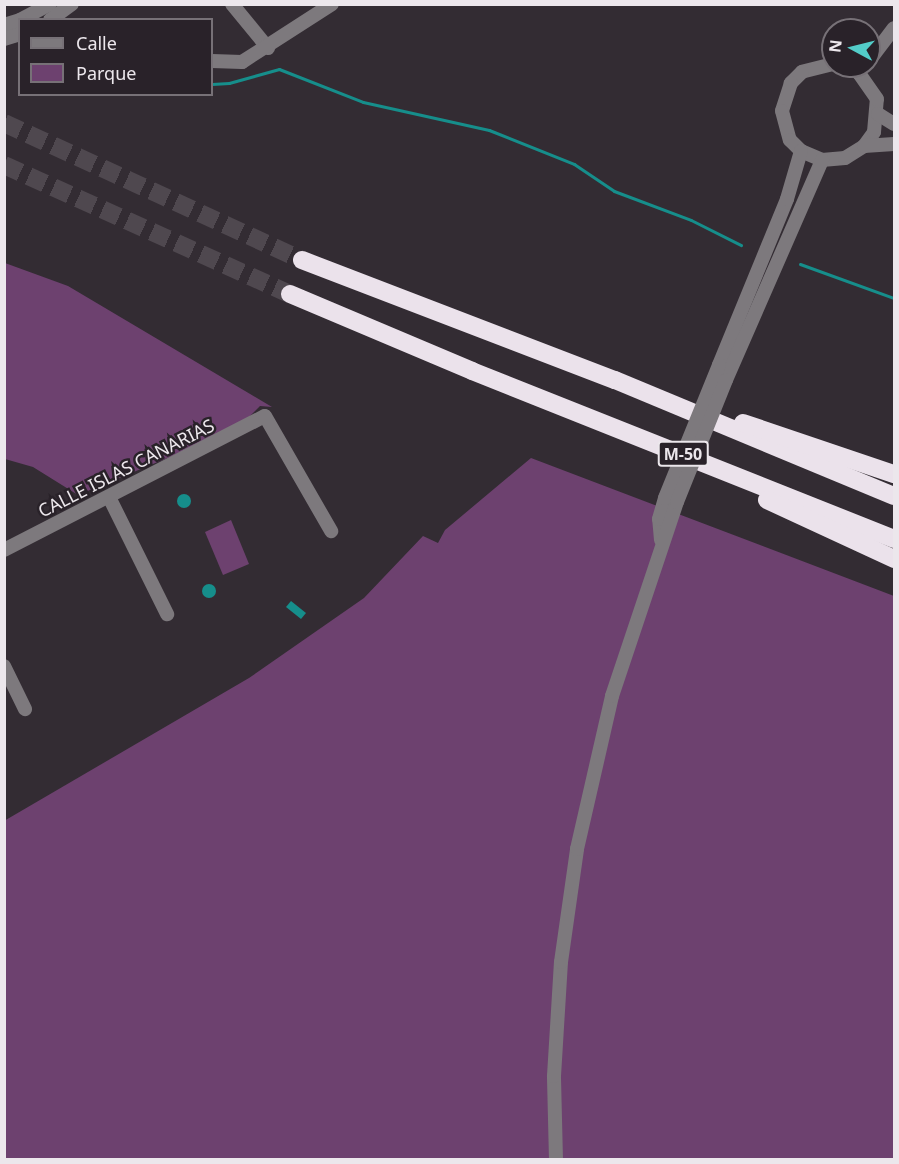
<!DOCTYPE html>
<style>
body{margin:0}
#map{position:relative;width:899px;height:1164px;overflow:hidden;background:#332c33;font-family:"Noto Sans",sans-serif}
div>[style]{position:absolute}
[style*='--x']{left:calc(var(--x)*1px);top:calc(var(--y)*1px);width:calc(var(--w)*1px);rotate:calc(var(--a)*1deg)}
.green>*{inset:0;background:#6d416f}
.water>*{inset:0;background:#168e8b}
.round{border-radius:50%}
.stream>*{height:3px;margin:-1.5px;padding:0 1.5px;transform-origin:1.5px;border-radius:1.5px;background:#168e8b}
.highway-tunnel>*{height:18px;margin-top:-9px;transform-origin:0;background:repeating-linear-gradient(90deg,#4f484f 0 18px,transparent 0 27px)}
.minor>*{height:14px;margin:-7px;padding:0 7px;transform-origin:7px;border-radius:7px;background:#7d797d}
.highway>*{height:18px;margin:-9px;padding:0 9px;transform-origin:9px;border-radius:9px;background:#ebe2eb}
.minor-bridge>*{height:14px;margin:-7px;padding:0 7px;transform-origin:7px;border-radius:7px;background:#7d797d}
span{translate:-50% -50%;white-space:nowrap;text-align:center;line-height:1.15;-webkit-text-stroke:5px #292229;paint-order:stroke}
.shield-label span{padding:2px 4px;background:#292229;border:2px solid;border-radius:4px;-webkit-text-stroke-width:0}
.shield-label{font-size:16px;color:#ece7ec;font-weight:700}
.street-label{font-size:18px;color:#ece7ec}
.frame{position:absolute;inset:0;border:6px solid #ece7ec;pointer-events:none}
.legend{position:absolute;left:18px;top:18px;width:195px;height:78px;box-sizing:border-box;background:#292229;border:2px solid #777177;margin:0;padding:8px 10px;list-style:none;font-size:18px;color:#ece7ec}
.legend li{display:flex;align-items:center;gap:12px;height:30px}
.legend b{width:30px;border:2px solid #777177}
.north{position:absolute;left:821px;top:18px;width:60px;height:60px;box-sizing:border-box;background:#292229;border:2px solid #777177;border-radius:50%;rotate:277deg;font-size:16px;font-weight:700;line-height:24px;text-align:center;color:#ece7ec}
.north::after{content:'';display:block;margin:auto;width:21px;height:27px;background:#53cdc9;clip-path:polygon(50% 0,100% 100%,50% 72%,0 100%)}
</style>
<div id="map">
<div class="green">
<i style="clip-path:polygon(5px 263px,68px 286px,272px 407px,260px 406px,248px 418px,182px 452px,78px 495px,33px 467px,5px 459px)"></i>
<i style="clip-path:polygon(531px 458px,894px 596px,894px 1159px,5px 1159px,4px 821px,249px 678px,364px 598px,423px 536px,438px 543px,445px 530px)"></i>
<i style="clip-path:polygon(231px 520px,249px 564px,223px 575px,205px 532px)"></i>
</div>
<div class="water">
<i class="round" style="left:177px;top:494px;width:14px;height:14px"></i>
<i class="round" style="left:202px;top:584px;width:14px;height:14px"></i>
<i style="clip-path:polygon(291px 601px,306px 613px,301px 619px,286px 607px)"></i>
</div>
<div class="stream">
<i style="--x:212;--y:84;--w:17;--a:-3"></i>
<i style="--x:229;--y:83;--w:52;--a:-15.6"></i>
<i style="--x:279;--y:69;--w:90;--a:21.4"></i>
<i style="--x:363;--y:102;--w:129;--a:12.5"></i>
<i style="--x:489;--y:130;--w:92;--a:21.8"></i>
<i style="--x:574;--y:164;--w:48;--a:34"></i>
<i style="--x:614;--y:191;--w:82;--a:20.6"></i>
<i style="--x:691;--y:220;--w:56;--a:26.6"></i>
<i style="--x:800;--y:264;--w:100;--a:19.9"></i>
</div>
<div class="highway-tunnel">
<i style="--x:4;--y:123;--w:328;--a:24.7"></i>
<i style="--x:4;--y:165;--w:314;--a:24.3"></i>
</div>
<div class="minor">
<i style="--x:232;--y:4;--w:57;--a:50.7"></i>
<i style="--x:20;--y:20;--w:34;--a:-28"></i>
<i style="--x:50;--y:20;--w:27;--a:-36"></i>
<i style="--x:4;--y:25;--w:17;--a:-17"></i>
<i style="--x:4;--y:39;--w:17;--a:-17"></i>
<i style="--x:212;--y:61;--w:30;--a:2"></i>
<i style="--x:242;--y:62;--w:107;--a:-32.8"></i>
<i style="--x:869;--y:61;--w:41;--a:-52.9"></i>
<i style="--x:833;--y:64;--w:32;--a:166"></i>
<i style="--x:802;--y:72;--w:16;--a:135"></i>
<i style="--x:791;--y:83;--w:29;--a:108"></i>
<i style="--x:782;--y:111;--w:30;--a:75"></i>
<i style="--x:790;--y:140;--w:16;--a:45"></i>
<i style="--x:801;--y:151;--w:23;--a:23"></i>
<i style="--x:822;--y:160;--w:23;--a:-5"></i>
<i style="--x:845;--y:158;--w:22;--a:-32"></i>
<i style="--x:864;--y:146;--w:17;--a:-54"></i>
<i style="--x:874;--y:132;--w:33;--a:-85"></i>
<i style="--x:877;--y:99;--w:32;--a:-125"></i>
<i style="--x:859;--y:73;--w:16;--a:-153"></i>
<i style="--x:878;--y:114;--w:19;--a:32"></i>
<i style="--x:864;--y:146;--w:30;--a:-4"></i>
<i style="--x:719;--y:365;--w:179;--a:-67.7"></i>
<i style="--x:787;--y:199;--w:50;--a:-73.7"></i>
<i style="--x:726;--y:380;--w:240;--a:-66.4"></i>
<i style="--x:109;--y:497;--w:131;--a:63.6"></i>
<i style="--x:661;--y:540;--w:21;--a:-95"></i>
<i style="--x:659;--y:519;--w:22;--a:-74"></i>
<i style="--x:4;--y:550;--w:293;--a:-27.2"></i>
<i style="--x:265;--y:416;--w:133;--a:60.1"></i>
<i style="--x:4;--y:666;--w:48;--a:64"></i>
<i style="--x:556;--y:1160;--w:84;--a:-91.4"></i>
<i style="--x:554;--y:1076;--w:114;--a:-86.5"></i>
<i style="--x:561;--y:962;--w:114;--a:-81.9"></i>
<i style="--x:577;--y:849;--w:157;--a:-77.1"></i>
<i style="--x:612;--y:696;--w:205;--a:-71.5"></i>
</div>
<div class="highway">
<i style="--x:302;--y:260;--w:335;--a:21"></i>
<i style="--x:615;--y:380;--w:302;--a:22.6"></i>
<i style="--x:290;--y:294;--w:198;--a:22.9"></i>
<i style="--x:472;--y:371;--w:454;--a:21.7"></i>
<i style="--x:743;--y:423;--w:159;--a:18.7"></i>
<i style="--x:767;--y:500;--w:140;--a:24.9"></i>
</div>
<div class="minor-bridge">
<i style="--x:665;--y:498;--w:144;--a:-67.9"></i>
<i style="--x:677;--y:502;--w:131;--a:-68.1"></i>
</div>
<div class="shield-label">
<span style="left:683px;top:454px">M-50</span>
</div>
<div class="street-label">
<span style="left:126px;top:468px;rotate:-27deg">CALLE ISLAS CANARIAS</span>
</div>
<div class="frame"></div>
<ul class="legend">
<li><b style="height:8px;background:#7d797d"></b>Calle</li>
<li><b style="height:16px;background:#6d416f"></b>Parque</li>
</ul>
<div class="north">N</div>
</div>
